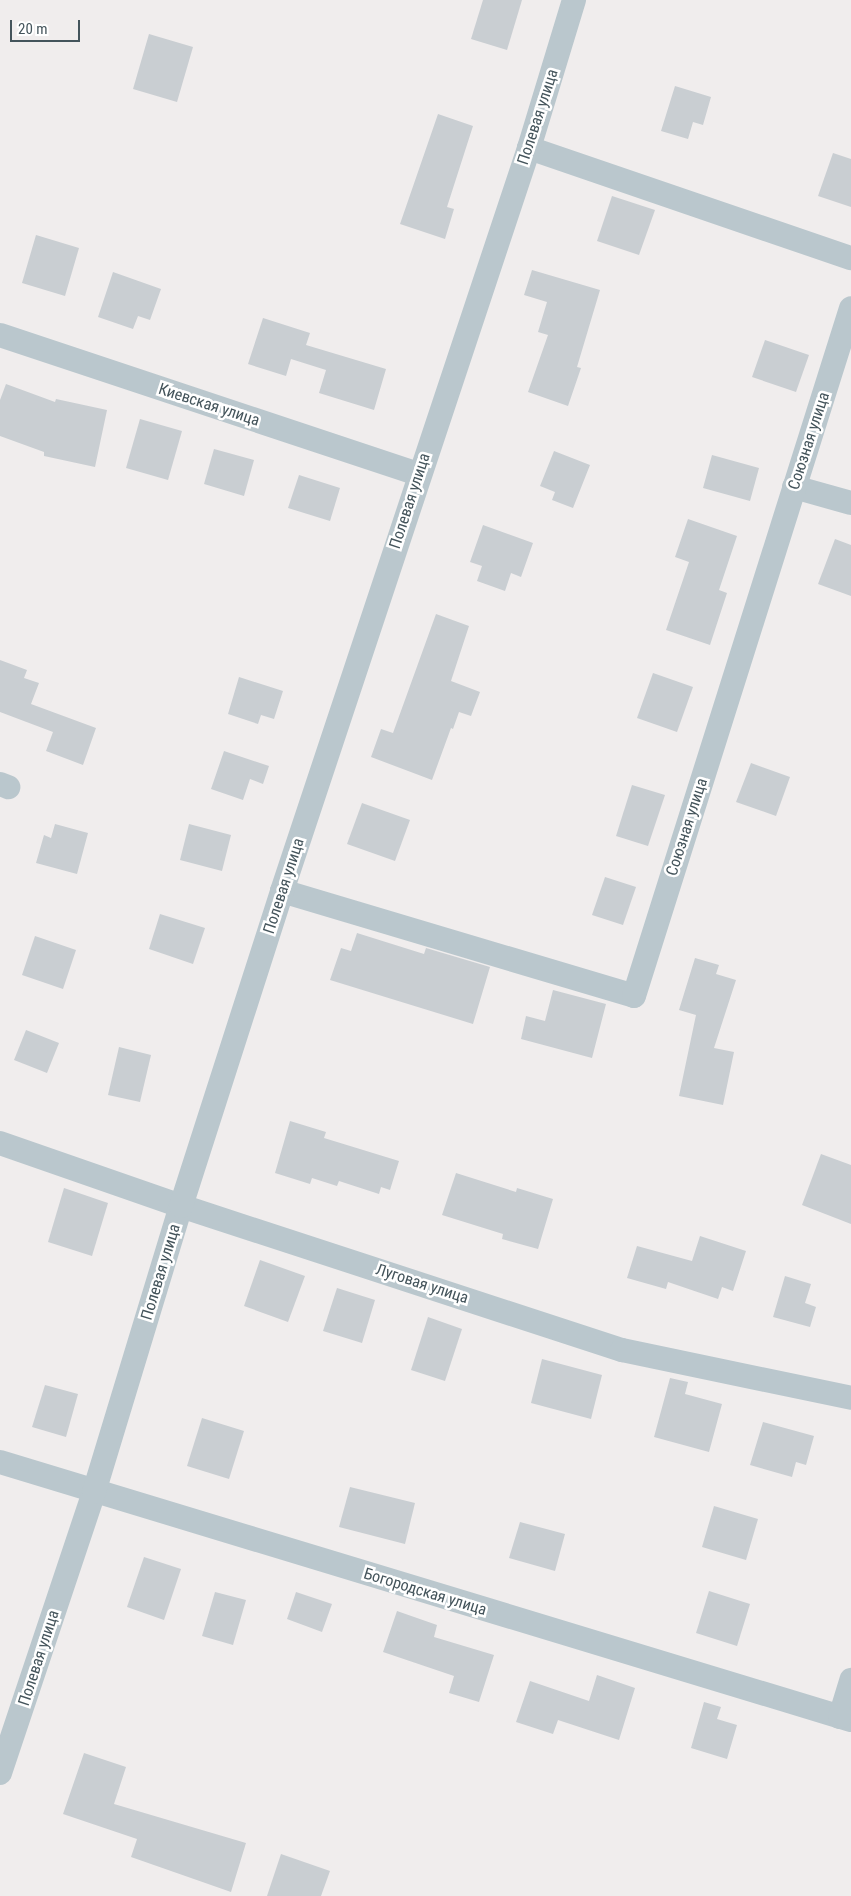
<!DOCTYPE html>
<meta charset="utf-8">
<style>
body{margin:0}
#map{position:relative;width:851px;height:1896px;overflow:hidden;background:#f0eded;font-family:"Roboto Condensed",sans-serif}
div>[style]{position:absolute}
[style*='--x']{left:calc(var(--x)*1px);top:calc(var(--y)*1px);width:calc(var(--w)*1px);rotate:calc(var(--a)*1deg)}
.building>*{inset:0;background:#c9ced2}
.minor>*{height:24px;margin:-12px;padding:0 12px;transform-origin:12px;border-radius:12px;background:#bac7cd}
span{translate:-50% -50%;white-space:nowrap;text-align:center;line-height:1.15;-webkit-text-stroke:5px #fff;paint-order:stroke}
.street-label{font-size:16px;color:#44545b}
.scale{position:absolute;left:10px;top:20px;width:70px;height:22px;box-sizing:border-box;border:2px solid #44545b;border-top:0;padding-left:6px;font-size:15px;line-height:18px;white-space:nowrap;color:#44545b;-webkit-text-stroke:4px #fff;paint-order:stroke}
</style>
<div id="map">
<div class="building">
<i style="clip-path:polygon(483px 0,522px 0,507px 50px,471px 39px)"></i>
<i style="clip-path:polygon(149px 34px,193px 47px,177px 102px,133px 89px)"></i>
<i style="clip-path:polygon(675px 86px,711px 97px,703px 125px,693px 122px,688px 139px,661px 131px)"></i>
<i style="clip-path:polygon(438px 114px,473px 126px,447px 207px,454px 209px,445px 239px,400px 224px)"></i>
<i style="clip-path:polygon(833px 153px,851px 159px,851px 207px,818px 196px)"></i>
<i style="clip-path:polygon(612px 196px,655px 210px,639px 255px,597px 241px)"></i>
<i style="clip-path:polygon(36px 235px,79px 248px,65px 296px,22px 283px)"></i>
<i style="clip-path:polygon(532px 270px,600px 290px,577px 367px,581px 368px,568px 406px,528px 392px,548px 335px,538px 332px,547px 302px,524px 295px)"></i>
<i style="clip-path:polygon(113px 272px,161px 289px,150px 320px,138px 316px,133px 329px,98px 317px)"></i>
<i style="clip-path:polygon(263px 318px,310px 333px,306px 345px,386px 369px,374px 410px,319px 393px,326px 370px,291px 359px,286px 376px,248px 364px)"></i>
<i style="clip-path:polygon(765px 340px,809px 355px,796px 392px,752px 377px)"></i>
<i style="clip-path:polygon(6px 384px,55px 402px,56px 399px,107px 410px,95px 467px,44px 456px,44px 452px,0 436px,0 400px)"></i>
<i style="clip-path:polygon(140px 419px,182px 431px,168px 480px,126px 468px)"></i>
<i style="clip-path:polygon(214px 449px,254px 460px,244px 496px,204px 484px)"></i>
<i style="clip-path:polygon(554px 451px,590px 465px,573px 508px,552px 500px,555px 492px,540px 486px)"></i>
<i style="clip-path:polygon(712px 455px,759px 468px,750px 501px,703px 488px)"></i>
<i style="clip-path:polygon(299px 475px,340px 488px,330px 521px,288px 508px)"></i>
<i style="clip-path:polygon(688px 519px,737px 536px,719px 590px,727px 593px,710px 645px,666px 630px,689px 562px,675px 557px)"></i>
<i style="clip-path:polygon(483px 525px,533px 543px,521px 577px,511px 573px,505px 591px,477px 581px,482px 566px,470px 562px)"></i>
<i style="clip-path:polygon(835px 539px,851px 545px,851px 596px,818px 584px)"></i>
<i style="clip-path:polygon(436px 614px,469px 626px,451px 681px,480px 692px,471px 716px,459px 712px,453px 729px,451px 728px,432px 780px,371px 757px,381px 729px,393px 733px)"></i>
<i style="clip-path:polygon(0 660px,27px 670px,24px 678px,39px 683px,31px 704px,96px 728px,83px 765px,46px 751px,53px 732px,0 712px)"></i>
<i style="clip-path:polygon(653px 673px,693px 687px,677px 732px,637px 718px)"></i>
<i style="clip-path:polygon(239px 677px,283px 691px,274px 719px,261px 715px,258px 724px,228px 714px)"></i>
<i style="clip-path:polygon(224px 751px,269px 766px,263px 784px,250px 779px,243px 800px,211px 789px)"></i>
<i style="clip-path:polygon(751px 763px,790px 777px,776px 816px,736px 802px)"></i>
<i style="clip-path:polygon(632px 785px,665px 795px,648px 846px,616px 836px)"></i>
<i style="clip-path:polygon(362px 803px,410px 820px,395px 861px,347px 844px)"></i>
<i style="clip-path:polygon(55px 824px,88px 833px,77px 874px,36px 863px,44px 835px,51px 838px)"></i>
<i style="clip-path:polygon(189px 824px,231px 835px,222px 871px,180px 860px)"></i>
<i style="clip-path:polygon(605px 877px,636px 887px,623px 925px,592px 915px)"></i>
<i style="clip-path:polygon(160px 914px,205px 928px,193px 964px,149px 949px)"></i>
<i style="clip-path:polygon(357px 933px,424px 954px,426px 948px,490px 967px,473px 1024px,330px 980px,341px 948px,351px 951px)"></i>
<i style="clip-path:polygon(35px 936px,76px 950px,63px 989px,22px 975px)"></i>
<i style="clip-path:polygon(695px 958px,719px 965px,716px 974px,736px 980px,714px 1048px,734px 1052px,723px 1105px,679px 1096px,696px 1015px,679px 1010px)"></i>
<i style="clip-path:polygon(553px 990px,606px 1004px,592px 1058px,521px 1039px,526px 1016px,545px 1021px)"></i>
<i style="clip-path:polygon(26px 1030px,59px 1043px,47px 1073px,14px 1060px)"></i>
<i style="clip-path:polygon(119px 1047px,151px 1055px,140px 1102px,108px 1095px)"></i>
<i style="clip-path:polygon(290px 1121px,326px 1132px,324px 1138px,399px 1161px,390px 1190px,381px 1187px,379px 1194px,339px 1181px,337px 1186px,312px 1178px,310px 1184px,275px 1173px)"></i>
<i style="clip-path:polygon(821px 1154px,851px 1165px,851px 1224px,802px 1205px)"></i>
<i style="clip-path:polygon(456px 1173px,516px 1192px,517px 1188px,553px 1199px,538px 1249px,502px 1239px,503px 1234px,442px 1215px)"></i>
<i style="clip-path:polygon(64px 1188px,108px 1203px,92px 1256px,48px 1242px)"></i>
<i style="clip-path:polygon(700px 1236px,746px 1251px,733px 1291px,722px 1287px,718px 1299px,668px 1282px,666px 1289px,627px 1278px,637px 1246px,692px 1261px)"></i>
<i style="clip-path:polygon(260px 1260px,305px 1276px,288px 1322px,244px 1306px)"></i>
<i style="clip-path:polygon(785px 1276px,811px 1284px,805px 1303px,816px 1307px,810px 1327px,773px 1317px)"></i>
<i style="clip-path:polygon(337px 1288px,375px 1300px,362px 1343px,323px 1331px)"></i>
<i style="clip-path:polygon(428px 1317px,462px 1329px,445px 1381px,411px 1370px)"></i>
<i style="clip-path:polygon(542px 1359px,602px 1375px,591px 1419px,531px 1403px)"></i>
<i style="clip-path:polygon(670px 1378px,688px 1382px,685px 1394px,722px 1404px,709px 1452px,654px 1437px)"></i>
<i style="clip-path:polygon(45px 1385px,78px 1394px,66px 1437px,32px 1427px)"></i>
<i style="clip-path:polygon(202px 1418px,244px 1431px,229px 1479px,187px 1466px)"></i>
<i style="clip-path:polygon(763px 1422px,814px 1436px,806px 1465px,796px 1462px,792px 1477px,750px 1465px)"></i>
<i style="clip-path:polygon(350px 1487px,415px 1503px,405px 1544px,339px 1527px)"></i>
<i style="clip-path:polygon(714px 1506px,758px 1519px,746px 1560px,702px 1547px)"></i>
<i style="clip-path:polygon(520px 1522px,565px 1534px,555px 1571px,509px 1558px)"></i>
<i style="clip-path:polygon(144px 1557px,181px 1569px,164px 1620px,127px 1607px)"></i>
<i style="clip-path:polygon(709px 1591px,750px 1604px,737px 1646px,696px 1633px)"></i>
<i style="clip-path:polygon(215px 1592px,246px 1600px,233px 1645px,202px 1636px)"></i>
<i style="clip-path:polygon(296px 1592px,332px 1604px,322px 1632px,287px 1619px)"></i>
<i style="clip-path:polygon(397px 1611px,437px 1625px,434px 1637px,494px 1655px,479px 1702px,449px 1693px,454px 1676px,383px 1652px)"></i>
<i style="clip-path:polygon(597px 1675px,635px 1688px,619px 1740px,558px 1720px,553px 1734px,516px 1722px,530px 1681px,589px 1701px)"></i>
<i style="clip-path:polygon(704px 1702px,721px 1707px,717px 1719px,737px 1725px,727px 1759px,691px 1748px)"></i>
<i style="clip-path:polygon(84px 1753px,126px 1767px,114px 1804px,246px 1843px,231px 1892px,131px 1857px,137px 1839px,63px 1814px)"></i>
<i style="clip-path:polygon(281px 1854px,330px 1871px,321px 1896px,267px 1896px)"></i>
</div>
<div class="minor">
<i style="--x:529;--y:148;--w:340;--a:18.9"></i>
<i style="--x:0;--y:335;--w:441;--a:18.4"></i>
<i style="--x:794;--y:487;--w:59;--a:15.7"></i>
<i style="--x:0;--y:784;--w:9;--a:21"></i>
<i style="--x:282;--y:891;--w:367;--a:16.6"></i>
<i style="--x:634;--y:996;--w:721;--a:-72.49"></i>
<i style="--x:0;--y:1143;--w:192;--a:19.2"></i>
<i style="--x:181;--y:1206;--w:464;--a:18.1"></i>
<i style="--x:622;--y:1350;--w:234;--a:11.8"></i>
<i style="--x:0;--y:1462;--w:889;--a:16.87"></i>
<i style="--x:840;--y:1717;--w:39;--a:-73"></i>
<i style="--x:0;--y:1773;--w:296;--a:-71.5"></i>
<i style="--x:94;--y:1492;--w:299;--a:-73.1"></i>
<i style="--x:181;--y:1206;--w:331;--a:-72.2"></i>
<i style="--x:282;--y:891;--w:783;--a:-71.61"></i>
<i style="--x:529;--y:148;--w:155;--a:-73.1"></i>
</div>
<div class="street-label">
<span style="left:538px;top:117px;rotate:-72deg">Полевая улица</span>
<span style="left:209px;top:405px;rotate:18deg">Киевская улица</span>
<span style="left:809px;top:441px;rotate:-72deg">Союзная улица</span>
<span style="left:410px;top:501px;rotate:-72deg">Полевая улица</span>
<span style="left:687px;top:827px;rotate:-72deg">Союзная улица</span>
<span style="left:284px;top:886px;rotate:-72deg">Полевая улица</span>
<span style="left:161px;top:1272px;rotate:-73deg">Полевая улица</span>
<span style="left:422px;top:1284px;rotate:18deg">Луговая улица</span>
<span style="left:425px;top:1592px;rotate:17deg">Богородская улица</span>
<span style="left:39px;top:1658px;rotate:-72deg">Полевая улица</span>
</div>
<div class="scale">20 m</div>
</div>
